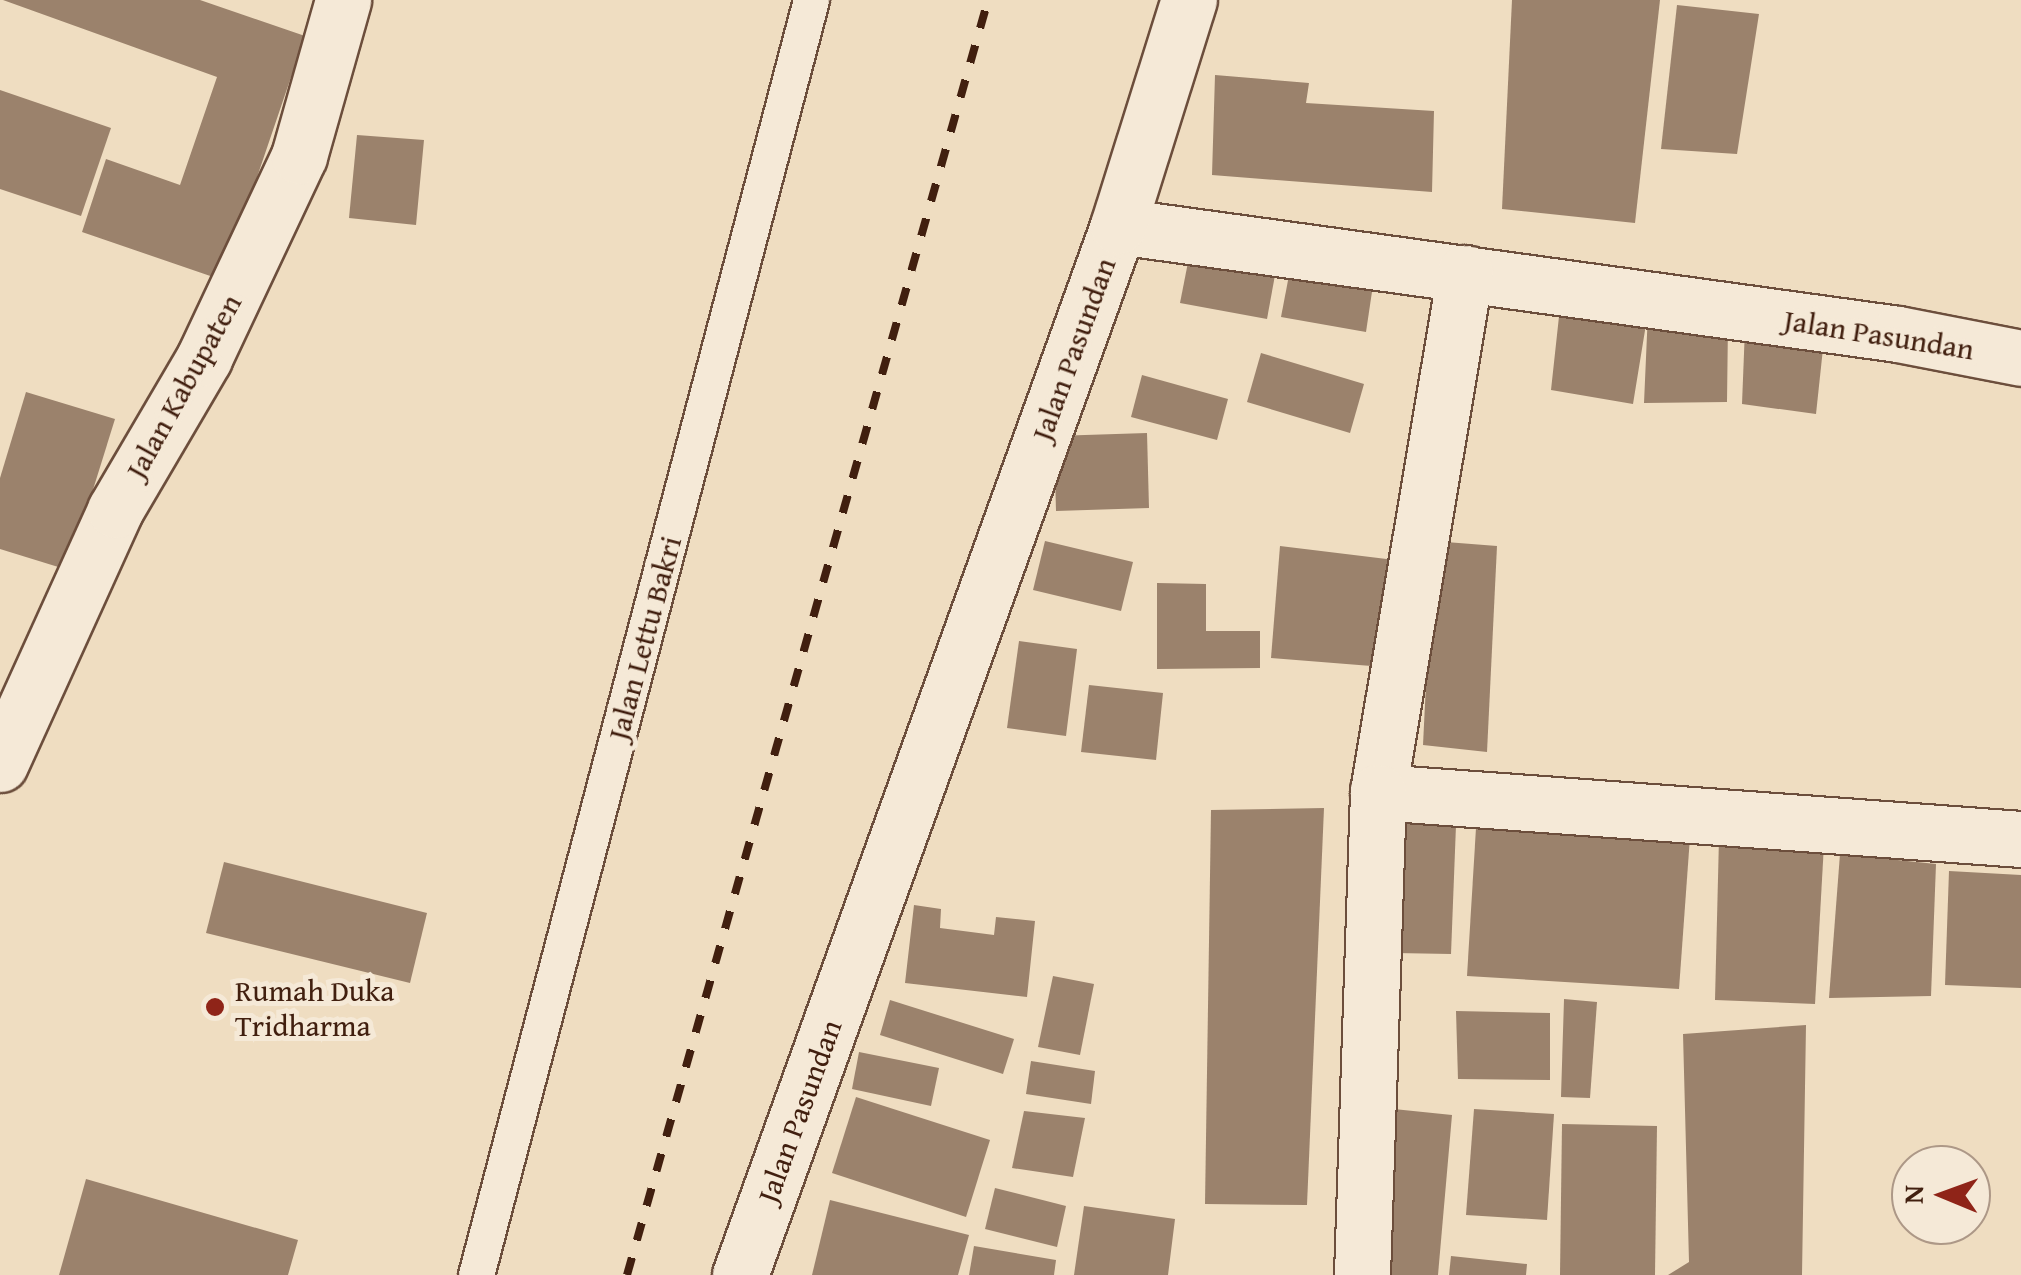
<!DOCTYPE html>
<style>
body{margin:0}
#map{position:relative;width:2021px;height:1275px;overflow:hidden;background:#efddc1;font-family:"Gentium Book Plus",serif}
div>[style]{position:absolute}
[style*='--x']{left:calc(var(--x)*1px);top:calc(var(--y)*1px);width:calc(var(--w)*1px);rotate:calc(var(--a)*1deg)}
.building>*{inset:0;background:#9b826c}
.roads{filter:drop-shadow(2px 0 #6c4e3c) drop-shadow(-2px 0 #6c4e3c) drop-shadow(0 2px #6c4e3c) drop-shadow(0 -2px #6c4e3c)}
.lane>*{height:35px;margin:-17.5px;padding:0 17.5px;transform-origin:17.5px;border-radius:17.5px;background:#f5e9d7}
.street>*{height:55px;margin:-27.5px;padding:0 27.5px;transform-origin:27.5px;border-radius:27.5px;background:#f5e9d7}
.rail>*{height:8px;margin-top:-4px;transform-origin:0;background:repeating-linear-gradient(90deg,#411f0f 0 18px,transparent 0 36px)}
.dots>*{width:28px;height:28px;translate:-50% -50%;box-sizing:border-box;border:5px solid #f5e9d7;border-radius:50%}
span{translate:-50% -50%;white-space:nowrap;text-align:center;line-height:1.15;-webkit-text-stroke:10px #f5e9d7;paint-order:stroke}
.street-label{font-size:30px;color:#411f0f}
.poi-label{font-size:30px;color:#411f0f}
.left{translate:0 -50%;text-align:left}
.north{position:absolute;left:1891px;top:1145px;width:100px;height:100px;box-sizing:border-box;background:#f5e9d7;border:2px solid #ad9887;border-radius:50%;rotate:271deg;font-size:28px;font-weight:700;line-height:40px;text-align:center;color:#411f0f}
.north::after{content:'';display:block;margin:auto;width:35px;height:45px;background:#8f2418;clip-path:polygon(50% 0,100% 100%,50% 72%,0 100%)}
</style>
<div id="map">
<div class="building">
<i style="clip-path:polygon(3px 0,200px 0,305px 36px,222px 280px,82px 232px,106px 159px,180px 185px,217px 77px)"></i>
<i style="clip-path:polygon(1512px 0,1660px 0,1635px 223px,1502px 209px)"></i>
<i style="clip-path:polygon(1677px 5px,1759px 14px,1737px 154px,1661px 149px)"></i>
<i style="clip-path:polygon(1215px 75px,1309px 83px,1306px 103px,1434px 111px,1432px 192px,1212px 175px)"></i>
<i style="clip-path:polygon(0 90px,111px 128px,81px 216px,0 189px)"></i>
<i style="clip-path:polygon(357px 135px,424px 140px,416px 225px,349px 218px)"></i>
<i style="clip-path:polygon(1191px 247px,1277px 264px,1267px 319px,1180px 303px)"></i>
<i style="clip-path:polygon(1290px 270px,1373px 285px,1366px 332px,1281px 317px)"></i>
<i style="clip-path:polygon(1561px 298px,1728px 323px,1727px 402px,1644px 403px,1648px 312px,1633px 404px,1551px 390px)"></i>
<i style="clip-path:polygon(1745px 328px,1824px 339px,1816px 414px,1742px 404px)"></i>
<i style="clip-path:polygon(1261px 353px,1364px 384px,1350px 433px,1247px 402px)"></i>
<i style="clip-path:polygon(1142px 375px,1228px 399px,1217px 440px,1131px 417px)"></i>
<i style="clip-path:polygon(26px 392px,115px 419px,68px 570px,0 549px,0 478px)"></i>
<i style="clip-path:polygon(1147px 433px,1149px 508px,1056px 511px,1054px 436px)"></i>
<i style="clip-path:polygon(1045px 541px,1133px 562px,1121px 611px,1033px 590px)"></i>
<i style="clip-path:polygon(1433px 541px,1497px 546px,1487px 752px,1423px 745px)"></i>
<i style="clip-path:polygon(1280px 546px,1403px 561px,1384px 667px,1271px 658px)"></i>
<i style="clip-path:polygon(1157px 583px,1206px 584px,1206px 631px,1260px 631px,1260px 668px,1157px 669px)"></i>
<i style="clip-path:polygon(1019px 641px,1077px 649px,1066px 736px,1007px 728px)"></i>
<i style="clip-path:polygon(1089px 685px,1163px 693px,1156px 760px,1081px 752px)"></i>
<i style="clip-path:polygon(1324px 808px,1307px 1205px,1205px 1204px,1211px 810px)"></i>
<i style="clip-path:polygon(1399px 823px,1456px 825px,1451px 954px,1395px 953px)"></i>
<i style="clip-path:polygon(1476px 828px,1690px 837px,1679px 989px,1467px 976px)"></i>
<i style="clip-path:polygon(1719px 838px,1824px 844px,1815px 1004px,1715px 1000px)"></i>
<i style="clip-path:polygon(1840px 854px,1936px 864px,1931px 996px,1829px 998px)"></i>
<i style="clip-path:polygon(224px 862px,427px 913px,410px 983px,206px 933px)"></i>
<i style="clip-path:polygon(1949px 871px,2021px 875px,2021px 988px,1945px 985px)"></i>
<i style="clip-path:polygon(914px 905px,941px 909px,940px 928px,994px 935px,996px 917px,1035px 921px,1027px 997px,905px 983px)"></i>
<i style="clip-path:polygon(1053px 976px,1094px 984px,1080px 1055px,1038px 1047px)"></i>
<i style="clip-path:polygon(1564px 999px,1597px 1002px,1590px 1098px,1561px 1097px)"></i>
<i style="clip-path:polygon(890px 1000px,1014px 1039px,1003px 1074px,880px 1035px)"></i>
<i style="clip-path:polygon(1456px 1011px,1550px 1013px,1550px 1080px,1458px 1079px)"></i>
<i style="clip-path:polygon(1806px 1025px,1802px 1275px,1668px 1275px,1689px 1262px,1683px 1034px)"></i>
<i style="clip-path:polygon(859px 1052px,939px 1068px,931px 1106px,852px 1089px)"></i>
<i style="clip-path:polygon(1031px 1061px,1095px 1071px,1091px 1104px,1026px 1094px)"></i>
<i style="clip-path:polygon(856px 1097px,990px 1140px,966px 1217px,832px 1173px)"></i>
<i style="clip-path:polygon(1384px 1108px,1452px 1115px,1438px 1275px,1370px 1275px)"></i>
<i style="clip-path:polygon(1474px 1109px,1554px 1114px,1547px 1220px,1466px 1215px)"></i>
<i style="clip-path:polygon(1024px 1111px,1085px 1118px,1073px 1177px,1012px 1168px)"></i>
<i style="clip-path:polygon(1562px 1124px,1657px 1126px,1655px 1275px,1560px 1275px)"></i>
<i style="clip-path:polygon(86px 1179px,298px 1240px,288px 1275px,59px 1275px)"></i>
<i style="clip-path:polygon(995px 1188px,1066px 1206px,1057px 1247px,985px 1229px)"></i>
<i style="clip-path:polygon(830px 1200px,969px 1235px,958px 1275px,812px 1275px)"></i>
<i style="clip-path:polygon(1084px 1206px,1175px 1219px,1168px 1275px,1074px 1275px)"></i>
<i style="clip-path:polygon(974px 1246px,1056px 1260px,1054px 1275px,969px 1275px)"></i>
<i style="clip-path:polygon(1451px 1256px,1527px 1264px,1526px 1275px,1449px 1275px)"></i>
</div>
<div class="roads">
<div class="lane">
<i style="--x:476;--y:1275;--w:1318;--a:-75.28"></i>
</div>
<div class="street">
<i style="--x:1118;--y:226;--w:787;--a:7.88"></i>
<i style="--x:1898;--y:334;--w:125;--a:11"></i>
<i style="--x:1465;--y:273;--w:526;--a:99.52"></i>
<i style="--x:1378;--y:792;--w:645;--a:4.18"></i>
<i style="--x:0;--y:764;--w:279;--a:-65.6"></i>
<i style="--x:115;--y:510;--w:176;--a:-59.6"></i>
<i style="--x:204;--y:358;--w:223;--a:-64.8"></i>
<i style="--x:299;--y:156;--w:162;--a:-74.2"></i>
<i style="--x:740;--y:1275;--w:1115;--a:-70.18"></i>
<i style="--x:1118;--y:226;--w:237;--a:-72.6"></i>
<i style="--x:1362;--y:1275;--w:483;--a:-88.1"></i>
</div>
</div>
<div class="rail">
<i style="--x:627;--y:1275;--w:1325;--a:-74.19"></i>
</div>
<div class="dots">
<i style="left:215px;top:1007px;background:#8f2418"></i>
</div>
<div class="street-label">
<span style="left:1879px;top:334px;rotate:9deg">Jalan Pasundan</span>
<span style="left:1073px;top:349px;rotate:-70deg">Jalan Pasundan</span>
<span style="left:183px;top:386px;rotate:-61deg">Jalan Kabupaten</span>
<span style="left:644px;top:638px;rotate:-75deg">Jalan Lettu Bakri</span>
<span style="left:799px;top:1111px;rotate:-70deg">Jalan Pasundan</span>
</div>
<div class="poi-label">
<span class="left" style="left:235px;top:1007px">Rumah Duka<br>Tridharma</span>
</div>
<div class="north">N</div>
</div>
